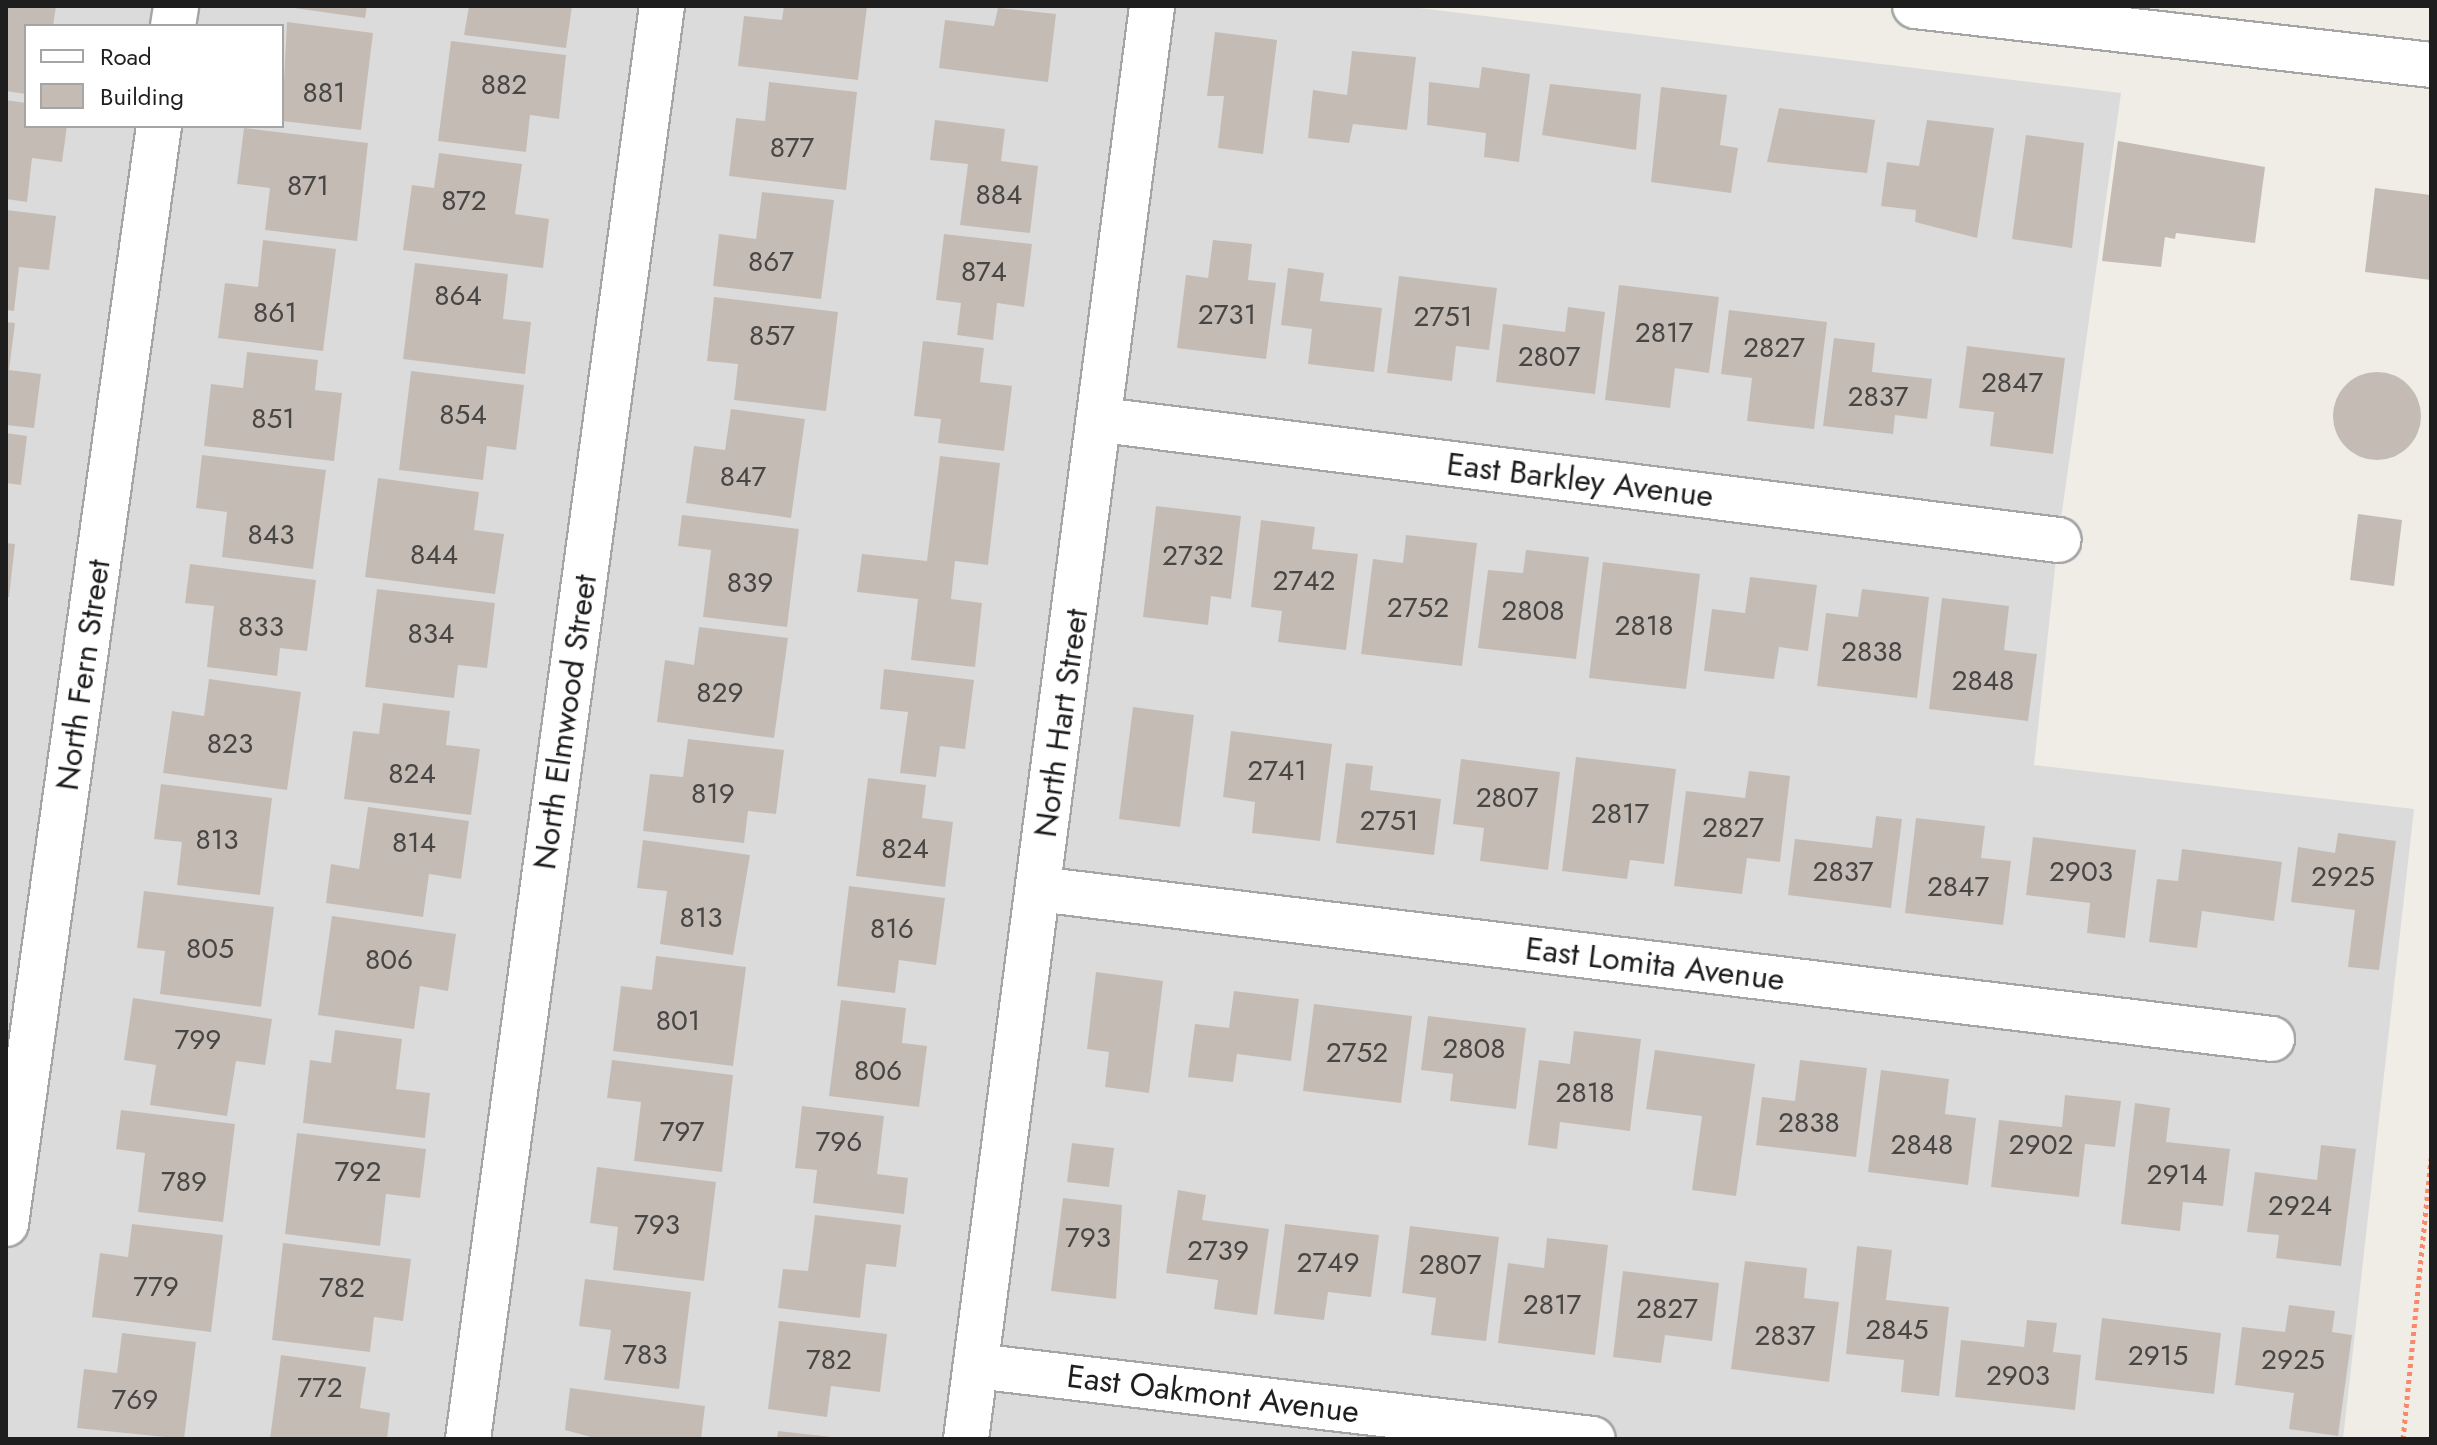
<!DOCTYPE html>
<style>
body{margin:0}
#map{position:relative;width:2437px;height:1445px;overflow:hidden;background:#efede5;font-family:Jost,sans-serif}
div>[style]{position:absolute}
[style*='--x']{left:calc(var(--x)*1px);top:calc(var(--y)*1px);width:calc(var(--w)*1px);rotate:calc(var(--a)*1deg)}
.residential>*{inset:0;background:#dcdbdb}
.building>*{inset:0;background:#c4bcb4}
.round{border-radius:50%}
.path>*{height:5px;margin-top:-2.5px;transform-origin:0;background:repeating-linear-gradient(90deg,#fa886b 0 4px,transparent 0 8px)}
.roads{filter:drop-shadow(2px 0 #a5a5a5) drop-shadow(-2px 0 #a5a5a5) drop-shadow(0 2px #a5a5a5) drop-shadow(0 -2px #a5a5a5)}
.minor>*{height:44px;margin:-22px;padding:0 22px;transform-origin:22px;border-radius:22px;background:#fff}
span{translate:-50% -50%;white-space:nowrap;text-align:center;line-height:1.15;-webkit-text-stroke:8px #fff;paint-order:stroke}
.number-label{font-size:28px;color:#484644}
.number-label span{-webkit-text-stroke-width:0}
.street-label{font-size:32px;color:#1e1e1e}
.frame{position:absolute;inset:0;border:8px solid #1e1e1e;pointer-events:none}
.legend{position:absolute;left:24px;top:24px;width:260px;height:104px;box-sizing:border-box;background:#fff;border:2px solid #a5a5a5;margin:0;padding:10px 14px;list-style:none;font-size:24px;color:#1e1e1e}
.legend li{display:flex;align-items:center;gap:16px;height:40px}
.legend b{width:40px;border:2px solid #a5a5a5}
</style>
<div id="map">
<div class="residential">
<i style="clip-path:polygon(evenodd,6px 6px,1403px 6px,2121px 93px,2058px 540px,2034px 765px,2414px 809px,2343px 1439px,6px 1439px,6px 6px,26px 26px,282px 26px,282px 126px,26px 126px,26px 26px)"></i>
</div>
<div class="building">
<i style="clip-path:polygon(6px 6px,56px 6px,53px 26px,26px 26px,26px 94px,6px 91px)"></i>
<i style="clip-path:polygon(280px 6px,367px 6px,365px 18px)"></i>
<i style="clip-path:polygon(469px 6px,572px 6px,566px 48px,464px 35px)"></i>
<i style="clip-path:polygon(784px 6px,867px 6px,858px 80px,738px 66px,744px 16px,782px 20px)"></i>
<i style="clip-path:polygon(998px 8px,1056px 14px,1048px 82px,939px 68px,945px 20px,994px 26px)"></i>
<i style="clip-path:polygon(287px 22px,373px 33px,361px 130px,282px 121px)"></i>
<i style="clip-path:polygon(1215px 32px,1277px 40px,1263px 154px,1218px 148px,1224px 96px,1207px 96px)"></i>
<i style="clip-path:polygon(451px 41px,566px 55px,559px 119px,530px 115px,526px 152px,438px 141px)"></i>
<i style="clip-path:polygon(1352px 51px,1416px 57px,1407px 130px,1353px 124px,1349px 143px,1308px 138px,1313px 90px,1347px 95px)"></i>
<i style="clip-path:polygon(1482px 67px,1530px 74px,1519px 162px,1484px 157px,1486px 133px,1427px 125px,1429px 82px,1479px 88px)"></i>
<i style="clip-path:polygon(769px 82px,857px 92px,846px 190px,729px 176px,736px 118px,765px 121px)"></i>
<i style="clip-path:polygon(1550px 84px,1641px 94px,1636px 150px,1542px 135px)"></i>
<i style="clip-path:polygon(1661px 87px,1727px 95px,1720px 145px,1738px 148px,1731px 193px,1651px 182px)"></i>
<i style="clip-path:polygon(6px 100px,26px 103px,26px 126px,67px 126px,62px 162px,32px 158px,27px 202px,6px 199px)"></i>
<i style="clip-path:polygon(1779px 108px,1875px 120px,1867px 173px,1767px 162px)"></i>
<i style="clip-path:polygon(935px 120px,1005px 129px,1001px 161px,1038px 166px,1030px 233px,960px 225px,968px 164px,930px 160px)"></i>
<i style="clip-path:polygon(1927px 120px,1994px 128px,1977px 238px,1915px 222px,1916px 210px,1881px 206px,1887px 162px,1919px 166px)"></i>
<i style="clip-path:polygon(244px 128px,368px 143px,357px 241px,265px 230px,270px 188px,237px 184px)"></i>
<i style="clip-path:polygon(2026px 135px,2084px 143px,2072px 248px,2012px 239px)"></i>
<i style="clip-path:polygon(2118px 141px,2265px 167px,2255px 243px,2176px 233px,2175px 239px,2165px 237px,2161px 267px,2102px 261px)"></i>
<i style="clip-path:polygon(439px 153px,522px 164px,515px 214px,549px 219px,543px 268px,403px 250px,412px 185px,434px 188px)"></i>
<i style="clip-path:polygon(2375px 188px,2431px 195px,2431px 280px,2365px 272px)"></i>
<i style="clip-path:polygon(762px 192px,834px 200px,821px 299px,713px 286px,719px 234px,756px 239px)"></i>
<i style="clip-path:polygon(6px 210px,56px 216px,49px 270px,19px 267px,14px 311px,6px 310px)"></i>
<i style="clip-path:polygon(944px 234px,1032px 244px,1024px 307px,997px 303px,993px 340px,957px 335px,961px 303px,936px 300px)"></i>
<i style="clip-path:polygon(263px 240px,336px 249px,323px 351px,218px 338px,225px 283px,258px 287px)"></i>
<i style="clip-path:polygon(1213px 240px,1252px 244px,1248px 280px,1276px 283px,1266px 359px,1177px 348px,1186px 275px,1208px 278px)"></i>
<i style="clip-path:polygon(415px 263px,508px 274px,503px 319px,531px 322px,525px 374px,403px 359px)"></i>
<i style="clip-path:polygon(1288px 268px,1324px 273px,1320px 301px,1382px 308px,1374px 372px,1308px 364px,1312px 329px,1281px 325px)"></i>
<i style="clip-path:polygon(1399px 276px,1497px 288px,1489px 350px,1456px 346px,1452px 381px,1387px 373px)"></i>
<i style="clip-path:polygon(1619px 285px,1719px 297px,1709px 373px,1675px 368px,1670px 408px,1605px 400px)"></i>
<i style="clip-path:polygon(714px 297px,838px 312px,826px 411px,734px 400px,738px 364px,707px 361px)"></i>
<i style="clip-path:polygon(1568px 307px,1605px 312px,1595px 394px,1496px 382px,1503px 324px,1565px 332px)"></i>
<i style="clip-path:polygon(1729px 310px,1827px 322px,1814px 429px,1747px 421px,1752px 378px,1721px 374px)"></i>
<i style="clip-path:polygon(6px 322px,15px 323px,9px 370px,41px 374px,34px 428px,6px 425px)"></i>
<i style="clip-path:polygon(1834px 338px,1875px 343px,1872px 372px,1932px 379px,1927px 419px,1895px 415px,1893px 434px,1823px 426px)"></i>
<i style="clip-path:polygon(923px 341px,984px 348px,980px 382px,1012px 386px,1004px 451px,938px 443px,941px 419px,914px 416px)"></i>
<i style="clip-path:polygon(1967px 346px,2065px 358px,2053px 454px,1990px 446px,1994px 412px,1959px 408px)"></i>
<i style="clip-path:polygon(247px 352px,318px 360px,315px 390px,342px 393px,334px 461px,204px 446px,211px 384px,243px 388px)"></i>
<i style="clip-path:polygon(411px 371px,524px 385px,516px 450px,487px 446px,483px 480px,399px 470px)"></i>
<i class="round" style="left:2333px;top:372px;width:88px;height:88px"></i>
<i style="clip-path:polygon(731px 409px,805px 419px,791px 518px,686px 503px,694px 446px,725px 450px)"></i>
<i style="clip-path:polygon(6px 433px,27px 436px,21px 485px,6px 483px)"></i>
<i style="clip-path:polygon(202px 455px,326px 470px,313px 569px,222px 557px,227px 512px,196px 508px)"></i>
<i style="clip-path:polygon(940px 456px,1000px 463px,988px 565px,955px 561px,951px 599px,982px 603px,975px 667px,911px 660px,918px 599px,857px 592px,862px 554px,927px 561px)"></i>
<i style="clip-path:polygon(378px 478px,479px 492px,474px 530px,504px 534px,495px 594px,365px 577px)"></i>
<i style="clip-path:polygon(1156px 506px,1241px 516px,1231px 599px,1211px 596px,1208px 625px,1143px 617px)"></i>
<i style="clip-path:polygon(2358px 514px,2402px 520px,2394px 586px,2350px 580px)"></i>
<i style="clip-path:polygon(682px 515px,799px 529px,787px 627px,703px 617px,711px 550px,678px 546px)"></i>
<i style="clip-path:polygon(1261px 520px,1315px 527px,1312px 549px,1358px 554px,1346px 650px,1278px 642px,1282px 611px,1251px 607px)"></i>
<i style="clip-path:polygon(1406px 535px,1477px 543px,1462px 666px,1361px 654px,1373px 559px,1403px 563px)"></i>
<i style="clip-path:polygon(6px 543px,15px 544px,9px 597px,6px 597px)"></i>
<i style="clip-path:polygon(1526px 550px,1589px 557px,1576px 659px,1478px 648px,1488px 570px,1523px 573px)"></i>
<i style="clip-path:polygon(1603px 562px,1700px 574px,1686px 689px,1589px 678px)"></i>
<i style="clip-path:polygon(190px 564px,316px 580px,307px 651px,280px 648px,277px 676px,207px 667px,214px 606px,185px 603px)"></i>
<i style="clip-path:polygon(1750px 577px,1817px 585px,1808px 651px,1779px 647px,1774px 679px,1704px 671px,1712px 609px,1745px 613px)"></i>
<i style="clip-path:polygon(377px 589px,495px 603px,487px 668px,458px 665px,454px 698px,365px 687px)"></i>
<i style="clip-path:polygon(1862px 589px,1929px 597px,1917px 698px,1817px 686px,1826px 613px,1858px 617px)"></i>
<i style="clip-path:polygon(1942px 598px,2009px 606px,2004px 650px,2037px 654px,2028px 721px,1929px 709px)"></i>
<i style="clip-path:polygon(699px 627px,788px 638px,774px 738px,657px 722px,665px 660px,694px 665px)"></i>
<i style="clip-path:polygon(884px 669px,974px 680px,965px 749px,940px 746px,936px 777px,900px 773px,908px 712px,880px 709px)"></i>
<i style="clip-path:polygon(209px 679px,301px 692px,287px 790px,163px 773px,172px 711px,204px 716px)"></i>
<i style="clip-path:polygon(383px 703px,450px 711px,446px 745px,480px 749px,471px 815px,344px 799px,353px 731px,379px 734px)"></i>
<i style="clip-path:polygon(1133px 707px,1194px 715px,1180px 827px,1119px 819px)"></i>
<i style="clip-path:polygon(1231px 731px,1332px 744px,1320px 841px,1252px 833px,1255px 802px,1223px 797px)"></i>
<i style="clip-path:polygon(688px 739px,784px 750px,776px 814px,748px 811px,744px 843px,643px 831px,650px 774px,683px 777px)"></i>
<i style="clip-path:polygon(1576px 757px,1676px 769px,1664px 864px,1630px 860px,1627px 879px,1562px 871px)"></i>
<i style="clip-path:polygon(1461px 759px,1560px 772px,1548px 870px,1480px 861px,1484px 828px,1453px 824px)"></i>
<i style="clip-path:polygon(1346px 763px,1373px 766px,1370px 790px,1441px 799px,1434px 855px,1336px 843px)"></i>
<i style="clip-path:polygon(1749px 771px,1790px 776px,1780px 862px,1747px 858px,1742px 894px,1674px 886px,1686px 791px,1745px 798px)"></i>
<i style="clip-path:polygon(868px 778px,926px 785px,922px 818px,953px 822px,945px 887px,856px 876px)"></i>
<i style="clip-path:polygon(161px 784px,272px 798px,260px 895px,177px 885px,182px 842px,154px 839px)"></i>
<i style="clip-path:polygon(368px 807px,469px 821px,461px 879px,429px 874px,423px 917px,326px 903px,331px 864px,359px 869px)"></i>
<i style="clip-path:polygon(1876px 816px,1902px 819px,1891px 908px,1788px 895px,1795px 839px,1872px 848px)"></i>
<i style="clip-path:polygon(1916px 818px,1985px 826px,1981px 858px,2011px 861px,2003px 925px,1905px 913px)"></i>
<i style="clip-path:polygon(2338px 833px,2396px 841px,2379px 970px,2348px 967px,2355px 910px,2291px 902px,2298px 847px,2335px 853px)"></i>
<i style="clip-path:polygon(2033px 837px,2136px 850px,2125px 938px,2087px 933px,2090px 903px,2026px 895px)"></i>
<i style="clip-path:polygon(643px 840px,750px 855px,733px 955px,660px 944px,667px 891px,637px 888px)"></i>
<i style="clip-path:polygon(2182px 849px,2282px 862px,2274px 921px,2202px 911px,2197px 948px,2149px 942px,2157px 879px,2178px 881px)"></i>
<i style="clip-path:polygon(849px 886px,945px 898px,936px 965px,899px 960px,895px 993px,837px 986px)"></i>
<i style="clip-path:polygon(144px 891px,274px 907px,261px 1007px,160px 994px,165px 951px,137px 948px)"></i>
<i style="clip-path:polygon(332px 916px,456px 934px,448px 991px,420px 986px,414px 1029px,318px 1015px)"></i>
<i style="clip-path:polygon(656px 956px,746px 967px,733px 1066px,613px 1051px,621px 986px,652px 990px)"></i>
<i style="clip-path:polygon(1096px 972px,1163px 981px,1149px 1093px,1105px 1087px,1109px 1052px,1087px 1049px)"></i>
<i style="clip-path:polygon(1234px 991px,1299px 999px,1291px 1061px,1237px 1054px,1233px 1082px,1188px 1077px,1195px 1024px,1229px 1028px)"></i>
<i style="clip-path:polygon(133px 998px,272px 1019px,265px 1065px,236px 1061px,227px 1116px,150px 1105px,156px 1065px,124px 1060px)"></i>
<i style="clip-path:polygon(841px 1000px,906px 1008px,902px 1043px,927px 1046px,919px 1107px,829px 1096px)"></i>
<i style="clip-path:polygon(1314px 1004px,1412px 1016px,1401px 1103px,1303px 1091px)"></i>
<i style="clip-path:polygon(1428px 1016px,1526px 1028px,1516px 1109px,1450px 1101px,1453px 1074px,1421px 1070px)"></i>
<i style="clip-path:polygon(335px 1030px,402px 1039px,396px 1089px,430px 1093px,425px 1138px,303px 1123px,310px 1060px,331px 1063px)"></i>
<i style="clip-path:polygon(1574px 1031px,1641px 1039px,1630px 1131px,1560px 1122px,1557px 1149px,1528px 1145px,1539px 1060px,1570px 1064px)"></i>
<i style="clip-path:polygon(1655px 1050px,1755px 1064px,1736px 1196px,1692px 1190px,1702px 1116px,1646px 1109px)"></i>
<i style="clip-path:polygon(612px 1060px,733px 1075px,722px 1172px,634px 1161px,641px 1102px,607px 1098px)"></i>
<i style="clip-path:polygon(1800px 1060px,1867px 1068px,1856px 1157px,1756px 1145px,1762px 1097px,1795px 1101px)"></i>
<i style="clip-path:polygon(1881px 1070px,1949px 1079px,1945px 1114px,1976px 1118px,1968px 1185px,1868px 1172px)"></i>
<i style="clip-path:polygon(2065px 1095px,2121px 1101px,2115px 1147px,2085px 1144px,2079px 1197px,1991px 1187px,1999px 1120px,2062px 1127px)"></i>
<i style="clip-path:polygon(2135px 1103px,2170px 1108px,2166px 1142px,2230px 1149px,2223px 1206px,2183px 1202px,2180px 1231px,2121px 1224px)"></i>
<i style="clip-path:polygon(802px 1106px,884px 1116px,877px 1174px,908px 1178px,904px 1214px,813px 1203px,817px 1170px,795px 1168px)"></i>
<i style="clip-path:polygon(121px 1110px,235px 1124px,223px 1222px,138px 1212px,145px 1153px,116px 1149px)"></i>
<i style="clip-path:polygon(297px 1133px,426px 1149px,420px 1198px,386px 1194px,380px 1246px,285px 1234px)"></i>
<i style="clip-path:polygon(1072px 1143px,1114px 1148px,1109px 1187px,1067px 1182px)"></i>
<i style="clip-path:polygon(2321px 1145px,2356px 1149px,2341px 1266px,2276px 1258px,2279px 1235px,2247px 1232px,2255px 1172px,2317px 1180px)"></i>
<i style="clip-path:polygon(597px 1167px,716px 1182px,704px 1281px,613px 1270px,618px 1227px,590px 1223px)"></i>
<i style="clip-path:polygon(1178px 1190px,1206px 1195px,1202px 1220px,1269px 1229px,1257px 1315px,1214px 1309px,1218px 1280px,1166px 1273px)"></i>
<i style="clip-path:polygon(1063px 1198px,1122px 1205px,1116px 1299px,1051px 1291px)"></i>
<i style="clip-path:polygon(815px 1215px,901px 1225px,896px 1267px,866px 1264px,860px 1318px,778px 1308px,783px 1269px,808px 1271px)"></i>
<i style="clip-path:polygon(132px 1224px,223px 1235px,211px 1332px,92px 1317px,100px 1253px,128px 1257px)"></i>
<i style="clip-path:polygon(1285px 1224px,1379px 1235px,1371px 1297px,1328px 1292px,1324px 1320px,1274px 1314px)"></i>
<i style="clip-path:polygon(1410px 1226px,1499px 1237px,1486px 1341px,1431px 1335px,1436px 1298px,1402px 1293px)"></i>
<i style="clip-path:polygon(1547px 1238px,1608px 1245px,1595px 1355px,1498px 1343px,1508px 1263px,1544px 1268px)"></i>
<i style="clip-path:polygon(283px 1243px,411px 1259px,403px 1321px,374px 1317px,370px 1352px,272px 1340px)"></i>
<i style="clip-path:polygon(1857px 1246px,1892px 1250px,1886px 1300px,1949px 1307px,1939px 1396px,1901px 1392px,1904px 1360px,1846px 1354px)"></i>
<i style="clip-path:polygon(1745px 1261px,1807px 1268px,1804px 1298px,1839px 1302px,1829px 1382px,1731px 1369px)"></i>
<i style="clip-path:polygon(1623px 1271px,1719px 1283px,1712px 1341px,1665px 1335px,1661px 1363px,1613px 1357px)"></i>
<i style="clip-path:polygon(585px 1279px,691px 1292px,679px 1389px,604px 1380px,611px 1330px,579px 1326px)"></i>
<i style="clip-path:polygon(2289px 1305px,2335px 1311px,2332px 1332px,2352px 1335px,2338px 1436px,2289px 1429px,2294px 1393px,2235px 1385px,2242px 1327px,2285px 1332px)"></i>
<i style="clip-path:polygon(2102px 1318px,2221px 1333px,2214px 1394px,2095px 1380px)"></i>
<i style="clip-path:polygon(2027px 1320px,2057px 1323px,2053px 1352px,2081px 1355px,2075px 1410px,1955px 1397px,1961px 1340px,2024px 1347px)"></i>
<i style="clip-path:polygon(779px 1321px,887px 1334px,880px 1392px,831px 1386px,827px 1417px,768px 1409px)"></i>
<i style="clip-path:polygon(122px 1333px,196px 1342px,184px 1439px,77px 1428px,84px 1369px,117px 1373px)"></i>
<i style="clip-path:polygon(281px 1355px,366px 1367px,360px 1408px,390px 1413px,387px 1439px,270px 1439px)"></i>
<i style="clip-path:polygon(570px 1388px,705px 1406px,701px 1439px,598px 1439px,565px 1430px)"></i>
<i style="clip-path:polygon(778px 1431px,832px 1437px,831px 1439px,777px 1439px)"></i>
</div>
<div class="path">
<i style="--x:2403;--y:1439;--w:282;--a:-84.3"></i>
</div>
<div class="roads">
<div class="minor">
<i style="--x:1915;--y:6;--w:519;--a:6.52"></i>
<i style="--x:173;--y:26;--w:20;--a:-81"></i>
<i style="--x:1102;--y:420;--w:964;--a:7.15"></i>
<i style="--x:1038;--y:889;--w:1243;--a:6.93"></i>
<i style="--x:6;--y:1224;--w:1109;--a:-82.07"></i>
<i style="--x:976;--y:1366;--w:621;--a:6.75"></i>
<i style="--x:468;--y:1439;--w:1446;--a:-82.29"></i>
<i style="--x:966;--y:1439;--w:1445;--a:-82.6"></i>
</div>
</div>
<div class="number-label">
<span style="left:504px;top:85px">882</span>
<span style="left:324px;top:93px">881</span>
<span style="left:792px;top:148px">877</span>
<span style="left:308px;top:186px">871</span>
<span style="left:999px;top:195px">884</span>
<span style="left:464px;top:201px">872</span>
<span style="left:771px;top:262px">867</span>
<span style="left:984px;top:272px">874</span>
<span style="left:458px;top:296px">864</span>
<span style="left:275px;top:313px">861</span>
<span style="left:1227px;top:315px">2731</span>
<span style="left:1443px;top:317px">2751</span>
<span style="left:1664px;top:333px">2817</span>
<span style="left:772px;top:336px">857</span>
<span style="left:1774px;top:348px">2827</span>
<span style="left:1549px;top:357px">2807</span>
<span style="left:2012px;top:383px">2847</span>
<span style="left:1878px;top:397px">2837</span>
<span style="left:463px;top:415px">854</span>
<span style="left:273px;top:419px">851</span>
<span style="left:743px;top:477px">847</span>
<span style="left:271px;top:535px">843</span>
<span style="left:434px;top:555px">844</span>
<span style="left:1193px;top:556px">2732</span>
<span style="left:1304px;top:581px">2742</span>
<span style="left:750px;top:583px">839</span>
<span style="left:1418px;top:608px">2752</span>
<span style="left:1533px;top:611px">2808</span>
<span style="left:1644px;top:626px">2818</span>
<span style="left:261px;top:627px">833</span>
<span style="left:431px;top:634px">834</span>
<span style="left:1872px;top:652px">2838</span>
<span style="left:1983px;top:681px">2848</span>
<span style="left:720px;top:693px">829</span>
<span style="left:230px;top:744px">823</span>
<span style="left:1277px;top:771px">2741</span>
<span style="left:412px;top:774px">824</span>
<span style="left:713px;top:794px">819</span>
<span style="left:1507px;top:798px">2807</span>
<span style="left:1620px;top:814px">2817</span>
<span style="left:1389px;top:821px">2751</span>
<span style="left:1733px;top:828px">2827</span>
<span style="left:217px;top:840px">813</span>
<span style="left:414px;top:843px">814</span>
<span style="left:905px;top:849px">824</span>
<span style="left:1843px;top:872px">2837</span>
<span style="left:2081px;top:872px">2903</span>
<span style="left:2343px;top:877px">2925</span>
<span style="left:1958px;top:887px">2847</span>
<span style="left:701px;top:918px">813</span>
<span style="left:892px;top:929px">816</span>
<span style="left:210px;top:949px">805</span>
<span style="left:389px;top:960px">806</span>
<span style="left:678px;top:1021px">801</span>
<span style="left:198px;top:1040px">799</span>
<span style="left:1474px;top:1049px">2808</span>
<span style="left:1357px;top:1053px">2752</span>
<span style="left:878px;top:1071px">806</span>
<span style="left:1585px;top:1093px">2818</span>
<span style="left:1809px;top:1123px">2838</span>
<span style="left:682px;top:1132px">797</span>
<span style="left:839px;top:1142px">796</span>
<span style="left:1922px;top:1145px">2848</span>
<span style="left:2041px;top:1145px">2902</span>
<span style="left:358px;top:1172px">792</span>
<span style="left:2177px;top:1175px">2914</span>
<span style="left:184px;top:1182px">789</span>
<span style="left:2300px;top:1206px">2924</span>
<span style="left:657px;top:1225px">793</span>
<span style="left:1088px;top:1238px">793</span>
<span style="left:1218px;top:1251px">2739</span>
<span style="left:1328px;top:1263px">2749</span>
<span style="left:1450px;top:1265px">2807</span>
<span style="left:156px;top:1287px">779</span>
<span style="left:342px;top:1288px">782</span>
<span style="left:1552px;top:1305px">2817</span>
<span style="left:1667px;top:1309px">2827</span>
<span style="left:1897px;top:1330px">2845</span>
<span style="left:1785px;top:1336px">2837</span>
<span style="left:645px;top:1355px">783</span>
<span style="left:2158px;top:1356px">2915</span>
<span style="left:829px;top:1360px">782</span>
<span style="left:2293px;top:1360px">2925</span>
<span style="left:2018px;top:1376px">2903</span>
<span style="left:320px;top:1388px">772</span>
<span style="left:135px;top:1400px">769</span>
</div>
<div class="street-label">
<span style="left:1580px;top:480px;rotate:7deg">East Barkley Avenue</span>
<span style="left:83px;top:675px;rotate:-82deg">North Fern Street</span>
<span style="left:565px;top:722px;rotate:-82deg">North Elmwood Street</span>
<span style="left:1061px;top:723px;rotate:-82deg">North Hart Street</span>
<span style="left:1655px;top:964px;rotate:7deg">East Lomita Avenue</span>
<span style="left:1213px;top:1394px;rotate:7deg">East Oakmont Avenue</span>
</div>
<div class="frame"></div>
<ul class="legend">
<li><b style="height:10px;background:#fff"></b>Road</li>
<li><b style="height:22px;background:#c4bcb4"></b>Building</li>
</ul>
</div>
